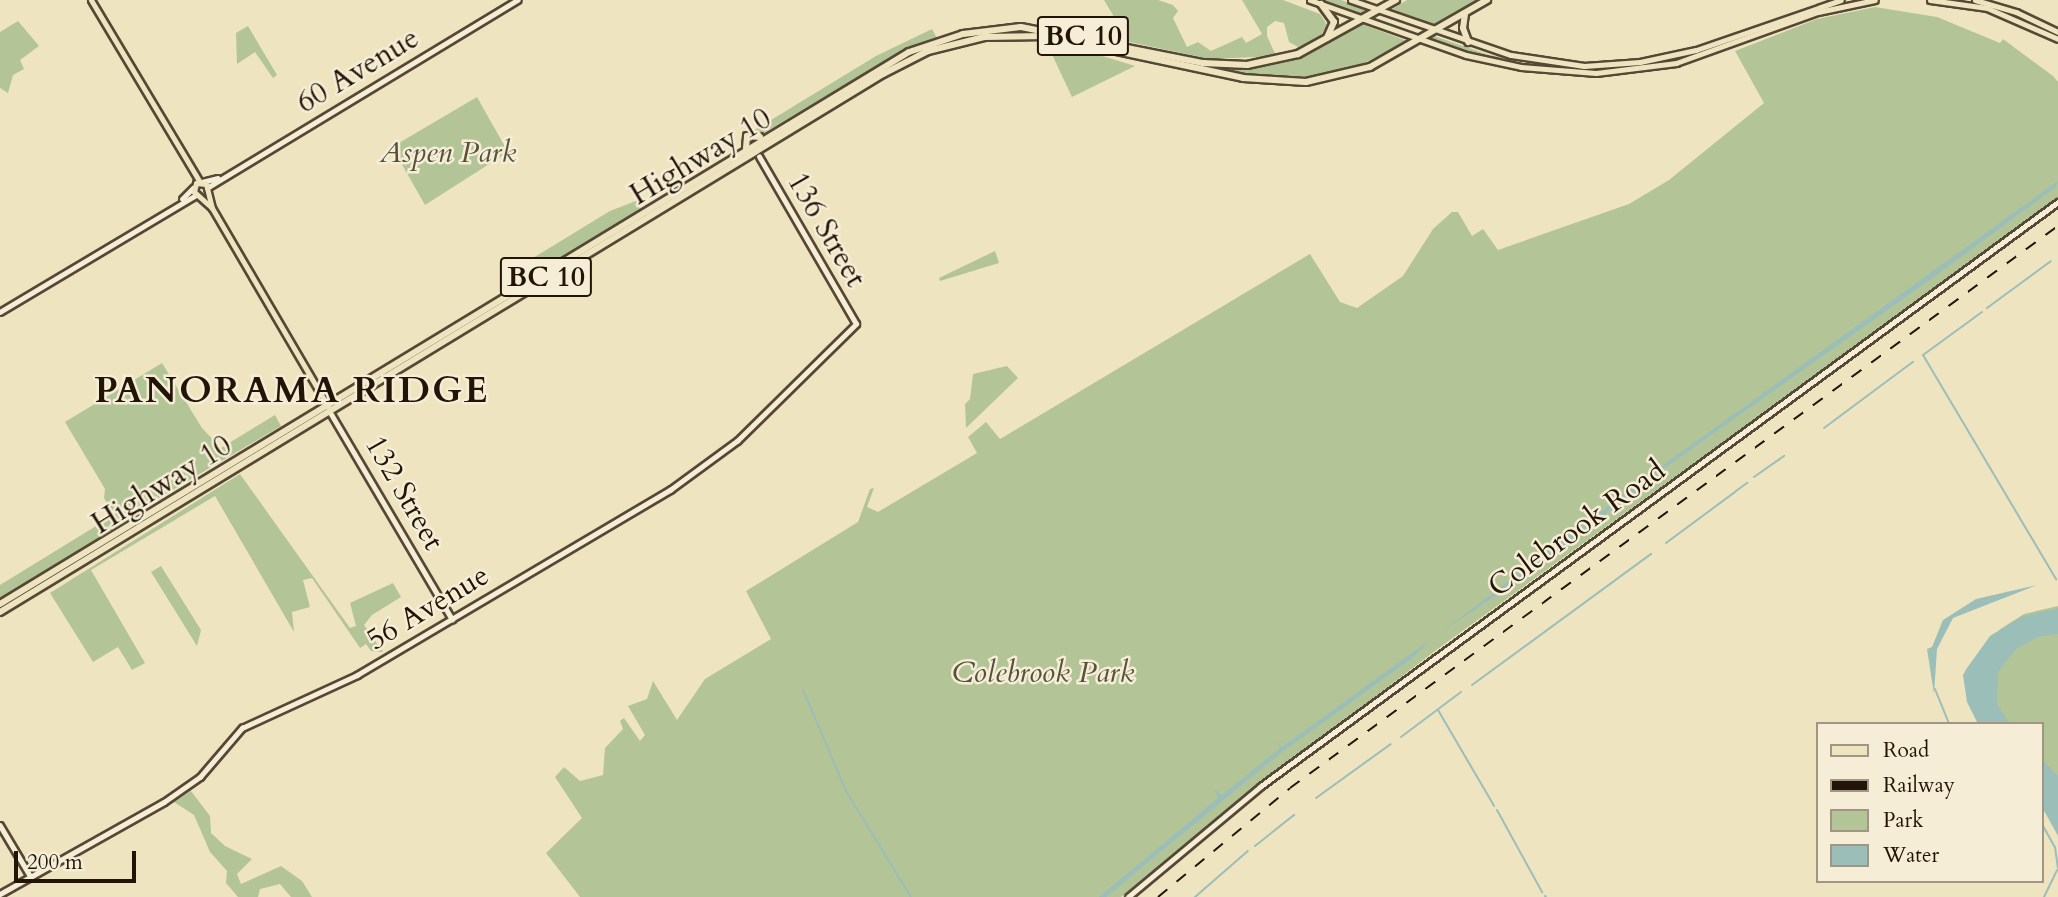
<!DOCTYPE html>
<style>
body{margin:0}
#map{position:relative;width:2058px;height:897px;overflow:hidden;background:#efe4c0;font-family:Cardo,serif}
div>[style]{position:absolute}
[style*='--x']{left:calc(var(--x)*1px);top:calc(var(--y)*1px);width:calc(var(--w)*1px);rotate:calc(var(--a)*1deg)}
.green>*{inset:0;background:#b3c597}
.water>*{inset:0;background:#9bbeb8}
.stream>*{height:2px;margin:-1px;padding:0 1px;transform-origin:1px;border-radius:1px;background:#9bbeb8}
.roads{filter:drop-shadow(2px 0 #554834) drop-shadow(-2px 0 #554834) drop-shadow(0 2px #554834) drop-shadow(0 -2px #554834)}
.minor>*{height:4.5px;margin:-2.25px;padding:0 2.25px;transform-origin:2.25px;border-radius:2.25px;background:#f5edd6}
.major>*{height:5px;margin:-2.5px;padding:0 2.5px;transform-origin:2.5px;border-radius:2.5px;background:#efe4c0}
.highway>*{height:6px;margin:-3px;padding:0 3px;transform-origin:3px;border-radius:3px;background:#efe4c0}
.rail>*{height:2px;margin-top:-1px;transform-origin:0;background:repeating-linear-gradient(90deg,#221406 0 12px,transparent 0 24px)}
span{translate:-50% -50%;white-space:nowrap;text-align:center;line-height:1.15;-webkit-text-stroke:5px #f5edd6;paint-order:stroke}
.shield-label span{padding:2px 5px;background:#f5edd6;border:2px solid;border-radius:5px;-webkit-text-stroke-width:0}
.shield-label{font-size:28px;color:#221406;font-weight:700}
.street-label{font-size:30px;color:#221406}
.park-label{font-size:30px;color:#555239;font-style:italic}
.district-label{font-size:37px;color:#221406;font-weight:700;letter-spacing:2px}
.legend{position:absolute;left:1816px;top:722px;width:228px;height:161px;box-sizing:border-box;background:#f5edd6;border:2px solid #a19683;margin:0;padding:9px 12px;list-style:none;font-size:21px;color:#221406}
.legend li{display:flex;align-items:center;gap:14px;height:35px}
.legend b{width:35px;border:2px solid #a19683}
.scale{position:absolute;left:14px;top:851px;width:122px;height:32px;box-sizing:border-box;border:4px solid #221406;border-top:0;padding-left:9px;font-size:21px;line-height:24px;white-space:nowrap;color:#221406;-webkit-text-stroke:5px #f5edd6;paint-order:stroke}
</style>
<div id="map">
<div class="green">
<i style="clip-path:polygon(1104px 0,1158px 0,1173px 5px,1178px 11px,1173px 18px,1187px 47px,1198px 42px,1211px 51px,1242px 37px,1246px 43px,1262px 34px,1242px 0,1283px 0,1320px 14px,1327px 25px,1320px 37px,1298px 47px,1289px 42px,1284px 23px,1275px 21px,1267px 27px,1267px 36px,1276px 56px,1210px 59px,1129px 42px)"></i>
<i style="clip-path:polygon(1322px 0,1341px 0,1371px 11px,1363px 15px)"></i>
<i style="clip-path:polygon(1407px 0,1477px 0,1435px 26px,1391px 10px)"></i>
<i style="clip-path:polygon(1875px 7px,1937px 17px,2000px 43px,2003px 39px,2053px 76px,2058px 82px,2058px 199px,1439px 648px,1219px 816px,1121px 897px,580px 897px,546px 853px,582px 818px,555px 777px,564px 767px,580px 781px,603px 775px,605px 748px,623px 729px,620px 721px,624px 718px,640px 741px,645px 735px,628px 706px,647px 699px,653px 681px,677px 720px,705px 679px,771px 639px,746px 591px,858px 522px,870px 489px,874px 488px,867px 507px,878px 512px,977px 453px,968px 437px,986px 422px,1000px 439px,1310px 254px,1340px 302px,1357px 308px,1403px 276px,1433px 229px,1452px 212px,1458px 212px,1472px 236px,1483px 229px,1498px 250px,1629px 204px,1669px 180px,1764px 103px,1735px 51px,1817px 19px)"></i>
<i style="clip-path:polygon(18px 21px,39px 46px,20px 60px,24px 69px,13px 75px,8px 93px,0 88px,0 32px)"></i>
<i style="clip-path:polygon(1362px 24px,1407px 41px,1362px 64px,1320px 76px,1265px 78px,1226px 71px,1190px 64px,1236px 68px,1284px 62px)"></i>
<i style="clip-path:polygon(248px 26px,277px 75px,273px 78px,255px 52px,237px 64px,236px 33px)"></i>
<i style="clip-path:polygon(932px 29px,937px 38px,891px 58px,760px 135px,748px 134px,876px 56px)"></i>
<i style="clip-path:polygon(1434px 36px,1489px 55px,1580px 70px,1467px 53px,1427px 40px)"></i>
<i style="clip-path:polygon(1048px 46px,1083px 50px,1135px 66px,1072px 97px)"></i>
<i style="clip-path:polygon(477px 97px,508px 152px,425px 205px,392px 147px)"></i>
<i style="clip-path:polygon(636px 201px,641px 210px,541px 270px,533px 258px,610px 211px)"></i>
<i style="clip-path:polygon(995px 251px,999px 263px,940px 281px,939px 278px)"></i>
<i style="clip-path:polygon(162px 363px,202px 428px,221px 448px,275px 415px,281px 426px,118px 522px,121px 526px,0 599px,0 585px,114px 515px,104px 498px,105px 489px,65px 422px)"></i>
<i style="clip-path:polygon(1007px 366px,1018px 378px,966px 428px,965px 404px,970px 399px,973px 374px)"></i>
<i style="clip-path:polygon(240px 474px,350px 628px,356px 626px,350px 603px,393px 583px,401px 597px,372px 615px,364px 625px,383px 652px,371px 651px,366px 644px,360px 648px,312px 578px,303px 580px,310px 607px,292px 612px,294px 632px,215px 496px,91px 570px,145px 663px,132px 670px,118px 647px,93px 662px,50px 593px)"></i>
<i style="clip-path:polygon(161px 566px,201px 630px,197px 646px,151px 572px)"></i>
<i style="clip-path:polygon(2058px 606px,2058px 824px,2042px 801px,2042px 724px,1980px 724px,1967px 671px,1999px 630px,2024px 614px)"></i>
<i style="clip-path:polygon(191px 791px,210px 816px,211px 833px,225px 846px,252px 859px,237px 874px,241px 884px,281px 866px,302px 881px,312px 897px,291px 897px,280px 884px,260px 889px,258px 897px,238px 897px,226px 883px,227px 871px,210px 852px,194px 815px,174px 802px)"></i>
</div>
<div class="water">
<i style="clip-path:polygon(2058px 181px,2056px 187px,1931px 279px,1655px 475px,1531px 572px,1440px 633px,1652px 473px)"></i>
<i style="clip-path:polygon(2037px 585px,1953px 618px,1937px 649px,1934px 694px,1927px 649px,1932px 647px,1943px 620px,1976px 599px)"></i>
<i style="clip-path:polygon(2058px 608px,2058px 634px,2038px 637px,2016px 649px,1998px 672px,1997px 704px,2010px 724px,1978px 724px,1967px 702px,1963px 675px,1967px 668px,1990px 636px,2021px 617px)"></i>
<i style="clip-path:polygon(1431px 639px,1414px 657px,1282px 752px,1106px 897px,1099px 897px,1218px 798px,1214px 789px,1222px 795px,1280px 748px,1277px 742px,1282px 747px)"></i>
<i style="clip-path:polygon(2042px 760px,2058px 776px,2058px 836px,2042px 807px)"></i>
</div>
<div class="stream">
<i style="--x:1987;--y:308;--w:79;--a:-36.3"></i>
<i style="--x:1923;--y:355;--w:261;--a:59.3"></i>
<i style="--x:1923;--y:355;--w:73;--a:-36.1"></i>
<i style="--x:1824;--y:428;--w:111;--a:-36.6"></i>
<i style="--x:1754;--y:477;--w:37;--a:-35"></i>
<i style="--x:1736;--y:491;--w:14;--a:-36"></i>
<i style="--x:1666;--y:543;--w:86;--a:-36.5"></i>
<i style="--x:1472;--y:685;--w:222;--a:-36.2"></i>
<i style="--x:1935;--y:689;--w:38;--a:68"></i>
<i style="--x:803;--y:690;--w:110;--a:66.9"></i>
<i style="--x:846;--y:791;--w:124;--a:58.5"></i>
<i style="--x:1438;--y:710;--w:111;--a:59.7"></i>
<i style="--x:1401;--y:737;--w:75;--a:-36.9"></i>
<i style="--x:1316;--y:798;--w:92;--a:-35.8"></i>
<i style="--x:1497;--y:810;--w:94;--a:61.2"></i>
<i style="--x:2042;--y:824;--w:26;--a:61"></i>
<i style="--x:2055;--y:847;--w:21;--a:82"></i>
<i style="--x:1255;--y:846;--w:50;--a:-38.5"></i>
<i style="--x:1545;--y:896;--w:1;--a:45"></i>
<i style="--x:1195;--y:897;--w:70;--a:-41"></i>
<i style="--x:2044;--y:897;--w:30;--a:-64"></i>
</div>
<div class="roads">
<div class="minor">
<i style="--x:202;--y:182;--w:16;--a:-14"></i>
<i style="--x:207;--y:188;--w:363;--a:-31.2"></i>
<i style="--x:182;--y:199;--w:16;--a:-45"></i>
<i style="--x:0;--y:312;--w:228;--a:-30.8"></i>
<i style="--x:329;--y:410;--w:243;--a:59.5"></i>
<i style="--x:0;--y:825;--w:61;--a:59.2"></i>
<i style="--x:0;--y:894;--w:188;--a:-29.3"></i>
<i style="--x:164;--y:802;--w:44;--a:-34.8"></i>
<i style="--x:200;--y:777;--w:65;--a:-49.4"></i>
<i style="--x:242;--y:728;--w:127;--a:-24.7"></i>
<i style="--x:357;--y:675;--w:364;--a:-30.6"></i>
<i style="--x:670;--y:490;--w:83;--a:-36.2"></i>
<i style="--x:737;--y:441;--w:167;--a:-44.5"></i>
<i style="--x:856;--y:324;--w:193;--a:-120.1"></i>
<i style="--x:1128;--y:897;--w:173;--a:-39.8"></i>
<i style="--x:1261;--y:786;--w:988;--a:-36.23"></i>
</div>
<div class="major">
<i style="--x:91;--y:0;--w:212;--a:59.1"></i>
<i style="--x:1310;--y:0;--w:165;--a:19.4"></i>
<i style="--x:1466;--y:55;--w:56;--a:12.3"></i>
<i style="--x:1521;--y:67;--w:75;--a:4.6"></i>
<i style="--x:1596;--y:73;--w:81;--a:-7.1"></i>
<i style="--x:1676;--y:63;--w:151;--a:-19.8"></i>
<i style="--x:1818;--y:12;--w:58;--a:-11.9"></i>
<i style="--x:1351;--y:0;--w:169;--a:19"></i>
<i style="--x:1511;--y:55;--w:74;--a:8.6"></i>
<i style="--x:1584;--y:66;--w:56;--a:-4.1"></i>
<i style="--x:1640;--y:62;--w:57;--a:-12.1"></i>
<i style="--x:1696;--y:50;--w:153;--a:-19"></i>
<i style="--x:1930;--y:0;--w:58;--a:8"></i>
<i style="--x:1987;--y:8;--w:77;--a:23.6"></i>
<i style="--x:1975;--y:0;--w:43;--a:16.3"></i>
<i style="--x:2016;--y:12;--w:47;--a:25.5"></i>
<i style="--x:212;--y:208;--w:24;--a:-138"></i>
<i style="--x:194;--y:192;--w:9;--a:-77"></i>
<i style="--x:196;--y:183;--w:10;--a:6"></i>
<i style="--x:206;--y:184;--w:25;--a:76"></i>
<i style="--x:212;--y:208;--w:232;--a:59.7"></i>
</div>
<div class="highway">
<i style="--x:1321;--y:4;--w:22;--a:54"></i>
<i style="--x:1334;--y:22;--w:17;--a:114"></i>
<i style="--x:1465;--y:14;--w:14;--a:98"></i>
<i style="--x:1463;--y:28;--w:15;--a:70"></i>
<i style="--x:746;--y:148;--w:12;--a:-85"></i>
<i style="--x:747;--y:136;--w:13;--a:4"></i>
<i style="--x:0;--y:604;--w:1063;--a:-31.27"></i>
<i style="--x:909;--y:52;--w:57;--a:-18.4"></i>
<i style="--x:963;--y:34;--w:58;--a:-6.9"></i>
<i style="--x:1021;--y:27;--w:186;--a:11.2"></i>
<i style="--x:1203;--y:63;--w:44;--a:2.6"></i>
<i style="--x:1247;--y:65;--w:52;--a:-12.2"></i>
<i style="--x:1298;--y:54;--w:112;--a:-28.9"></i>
<i style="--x:0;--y:612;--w:1034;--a:-31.35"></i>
<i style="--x:883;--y:74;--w:51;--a:-27.1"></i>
<i style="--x:928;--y:51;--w:58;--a:-14"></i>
<i style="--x:984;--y:37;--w:62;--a:-0.9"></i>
<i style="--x:1046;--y:36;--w:201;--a:12"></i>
<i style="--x:1243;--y:78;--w:63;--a:3.6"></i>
<i style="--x:1306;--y:82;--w:66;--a:-13.2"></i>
<i style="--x:1370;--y:67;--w:135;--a:-29.8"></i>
</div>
</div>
<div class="rail">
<i style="--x:1158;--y:897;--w:171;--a:-39.5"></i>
<i style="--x:1290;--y:788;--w:952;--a:-36.2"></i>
</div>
<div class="shield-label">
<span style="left:1083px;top:36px">BC 10</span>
<span style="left:546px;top:277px">BC 10</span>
</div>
<div class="street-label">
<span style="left:358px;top:71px;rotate:-31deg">60 Avenue</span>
<span style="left:701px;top:157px;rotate:-31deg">Highway 10</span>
<span style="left:826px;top:230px;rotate:60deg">136 Street</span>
<span style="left:162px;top:485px;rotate:-32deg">Highway 10</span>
<span style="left:404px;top:493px;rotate:60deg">132 Street</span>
<span style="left:1577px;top:529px;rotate:-36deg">Colebrook Road</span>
<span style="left:428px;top:608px;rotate:-31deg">56 Avenue</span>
</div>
<div class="park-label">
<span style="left:448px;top:153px">Aspen Park</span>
<span style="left:1043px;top:673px">Colebrook Park</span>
</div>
<div class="district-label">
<span style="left:292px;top:390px">PANORAMA RIDGE</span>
</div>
<ul class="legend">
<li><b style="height:9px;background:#efe4c0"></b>Road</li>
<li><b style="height:9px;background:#221406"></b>Railway</li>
<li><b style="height:19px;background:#b3c597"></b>Park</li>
<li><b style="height:19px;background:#9bbeb8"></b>Water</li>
</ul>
<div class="scale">200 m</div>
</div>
